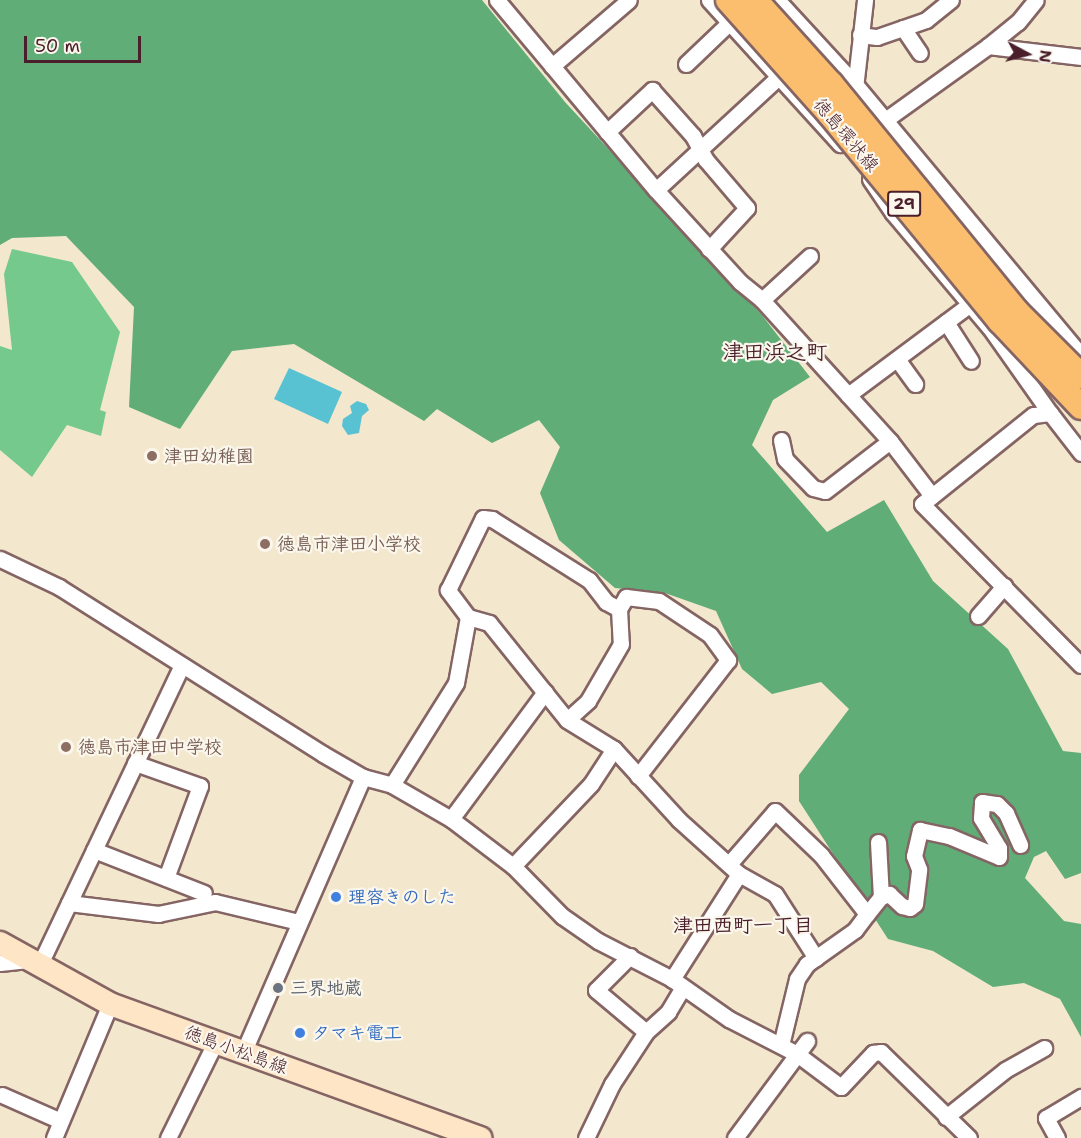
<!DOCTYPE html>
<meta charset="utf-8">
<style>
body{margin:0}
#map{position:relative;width:1081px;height:1138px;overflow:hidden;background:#f3e7ce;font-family:"Shantell Sans","Klee One",sans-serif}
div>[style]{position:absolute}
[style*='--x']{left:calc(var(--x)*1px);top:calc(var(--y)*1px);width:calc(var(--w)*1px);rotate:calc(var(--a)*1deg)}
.green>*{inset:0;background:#75c98c}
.forest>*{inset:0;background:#60ad78}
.water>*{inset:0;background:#58c2d3}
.roads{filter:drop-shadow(2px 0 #856564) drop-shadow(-2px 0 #856564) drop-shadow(0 2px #856564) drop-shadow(0 -2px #856564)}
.minor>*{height:15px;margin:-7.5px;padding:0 7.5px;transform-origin:7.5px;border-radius:7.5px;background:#fff}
.tertiary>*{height:20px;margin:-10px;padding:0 10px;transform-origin:10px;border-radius:10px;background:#fff}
.secondary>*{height:22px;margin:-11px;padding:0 11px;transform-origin:11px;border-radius:11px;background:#fde5c5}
.bridges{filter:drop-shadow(2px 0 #856564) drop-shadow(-2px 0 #856564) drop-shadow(0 2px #856564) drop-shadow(0 -2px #856564)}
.primary-bridge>*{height:24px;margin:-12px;padding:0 12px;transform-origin:12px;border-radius:12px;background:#fbbe6e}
.dots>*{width:16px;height:16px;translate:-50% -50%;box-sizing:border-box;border:3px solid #fbf7ec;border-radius:50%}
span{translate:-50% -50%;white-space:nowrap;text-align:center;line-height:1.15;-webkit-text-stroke:4.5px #fbf7ec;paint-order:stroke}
.shield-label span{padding:2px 4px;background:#fbf7ec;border:2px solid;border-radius:4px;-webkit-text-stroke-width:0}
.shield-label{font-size:16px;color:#4a1f2b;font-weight:700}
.street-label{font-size:18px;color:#4a1f2b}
.education-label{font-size:18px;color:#785e54;font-weight:700}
.left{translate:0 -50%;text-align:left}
.shop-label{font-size:18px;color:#366cbe;font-weight:700}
.worship-label{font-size:18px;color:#5b616d;font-weight:700}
.neighbourhood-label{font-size:20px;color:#4a1f2b;font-weight:700}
.quarter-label{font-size:21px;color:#4a1f2b;font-weight:700}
.north{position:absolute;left:997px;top:24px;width:60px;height:60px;-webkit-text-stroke:4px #fbf7ec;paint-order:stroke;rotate:97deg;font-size:16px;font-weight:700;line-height:24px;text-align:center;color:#4a1f2b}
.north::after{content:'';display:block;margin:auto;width:21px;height:27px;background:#4a1f2b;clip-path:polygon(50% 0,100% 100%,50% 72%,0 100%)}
.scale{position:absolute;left:24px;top:36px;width:117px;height:27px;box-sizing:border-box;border:3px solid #4a1f2b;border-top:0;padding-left:8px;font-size:18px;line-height:21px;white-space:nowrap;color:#4a1f2b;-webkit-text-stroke:4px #fbf7ec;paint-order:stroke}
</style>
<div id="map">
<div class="green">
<i style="clip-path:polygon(12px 249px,72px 262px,120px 332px,100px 410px,106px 412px,101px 436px,67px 425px,32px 477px,0 450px,0 346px,12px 350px,4px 274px)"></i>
</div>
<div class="forest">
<i style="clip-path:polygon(0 0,482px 0,565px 102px,761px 314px,810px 377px,773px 400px,752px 445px,827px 532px,884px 500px,933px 581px,1008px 649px,1063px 751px,1081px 753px,1081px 873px,1065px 879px,1046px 851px,1034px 857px,1025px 878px,1064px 921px,1081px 924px,1081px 1037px,1060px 999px,1024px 983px,993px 987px,933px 951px,888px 939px,799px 801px,799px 775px,849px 709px,821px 682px,772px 694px,742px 669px,716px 611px,665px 593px,615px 588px,559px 540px,540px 493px,560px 447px,539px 420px,492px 443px,437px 409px,424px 421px,294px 344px,232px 351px,180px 429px,129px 407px,134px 307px,66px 236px,12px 238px,0 245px)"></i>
</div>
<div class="water">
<i style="clip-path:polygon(289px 368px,342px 392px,328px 424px,274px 399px)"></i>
<i style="clip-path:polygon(357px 401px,366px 404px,369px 410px,362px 416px,359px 433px,348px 435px,342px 426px,343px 419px,352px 413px,350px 406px)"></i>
</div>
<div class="roads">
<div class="minor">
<i style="--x:497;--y:0;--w:248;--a:50.1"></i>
<i style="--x:656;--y:190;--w:125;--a:47.6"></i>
<i style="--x:740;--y:282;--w:28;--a:39"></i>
<i style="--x:762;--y:300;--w:190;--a:47.8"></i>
<i style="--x:890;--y:441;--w:69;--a:52.6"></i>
<i style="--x:709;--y:0;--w:195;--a:47.7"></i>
<i style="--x:903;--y:28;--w:30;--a:56"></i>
<i style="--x:860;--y:35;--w:17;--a:7"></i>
<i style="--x:877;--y:37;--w:52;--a:-19.1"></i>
<i style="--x:926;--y:20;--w:32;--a:-39"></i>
<i style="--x:988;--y:46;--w:94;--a:6.7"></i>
<i style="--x:686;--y:64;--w:61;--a:-43.7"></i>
<i style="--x:552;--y:66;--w:101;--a:-40.6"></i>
<i style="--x:855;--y:88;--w:89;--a:-83.5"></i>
<i style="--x:874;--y:128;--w:140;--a:-35.7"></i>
<i style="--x:988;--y:46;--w:38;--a:-39"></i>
<i style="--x:1018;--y:22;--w:28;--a:-51"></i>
<i style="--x:607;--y:132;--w:62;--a:-43"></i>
<i style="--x:652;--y:90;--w:62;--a:48.3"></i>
<i style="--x:693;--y:136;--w:27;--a:62"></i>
<i style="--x:706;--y:160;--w:63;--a:49.5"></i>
<i style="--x:747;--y:208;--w:56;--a:132.8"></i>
<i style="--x:870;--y:179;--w:41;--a:55.9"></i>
<i style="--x:893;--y:213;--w:150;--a:49.9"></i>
<i style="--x:990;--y:328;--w:104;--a:54.8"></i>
<i style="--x:656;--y:190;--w:177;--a:-42.7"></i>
<i style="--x:762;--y:300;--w:65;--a:-42.5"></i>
<i style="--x:946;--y:322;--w:46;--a:57.3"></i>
<i style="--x:897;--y:359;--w:31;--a:54"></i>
<i style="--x:848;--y:395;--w:162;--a:-36.7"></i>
<i style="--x:781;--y:440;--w:19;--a:78"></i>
<i style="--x:785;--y:459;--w:40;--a:46"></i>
<i style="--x:813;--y:488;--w:12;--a:14"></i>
<i style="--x:825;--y:491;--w:82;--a:-37.6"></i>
<i style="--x:1081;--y:453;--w:51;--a:-127.8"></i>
<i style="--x:1050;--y:413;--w:17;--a:173"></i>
<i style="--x:1033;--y:415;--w:142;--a:141.3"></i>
<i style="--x:922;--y:504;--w:226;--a:45.4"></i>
<i style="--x:0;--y:559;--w:65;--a:25.4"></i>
<i style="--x:59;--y:587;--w:312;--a:32.3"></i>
<i style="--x:323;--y:754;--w:46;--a:29.9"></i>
<i style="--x:363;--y:777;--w:30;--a:15"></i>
<i style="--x:392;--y:785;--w:68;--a:30"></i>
<i style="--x:451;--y:819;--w:78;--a:37.2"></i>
<i style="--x:513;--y:866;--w:70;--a:45.6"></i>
<i style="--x:562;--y:916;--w:44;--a:34.8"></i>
<i style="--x:598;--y:941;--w:83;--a:27.2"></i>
<i style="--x:672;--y:979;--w:70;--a:35.1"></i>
<i style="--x:729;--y:1019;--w:76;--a:27.2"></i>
<i style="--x:797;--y:1054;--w:55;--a:36.9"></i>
<i style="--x:841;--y:1087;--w:47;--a:-46.7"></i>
<i style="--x:873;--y:1053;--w:8;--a:-7"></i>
<i style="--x:881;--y:1052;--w:123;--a:44.3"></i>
<i style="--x:619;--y:609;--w:14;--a:-60"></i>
<i style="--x:626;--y:597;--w:33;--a:7"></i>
<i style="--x:659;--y:601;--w:61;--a:33.7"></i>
<i style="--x:710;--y:635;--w:31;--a:54"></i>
<i style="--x:728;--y:660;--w:147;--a:127.8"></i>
<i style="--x:978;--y:616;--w:40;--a:-49"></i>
<i style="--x:468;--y:617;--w:22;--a:16"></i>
<i style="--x:489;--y:623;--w:124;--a:51.2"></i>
<i style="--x:567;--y:720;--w:55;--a:31.7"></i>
<i style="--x:614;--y:749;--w:96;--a:47.5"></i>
<i style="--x:679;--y:820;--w:81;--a:42"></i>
<i style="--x:739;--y:874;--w:125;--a:122.5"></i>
<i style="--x:135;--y:763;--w:69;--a:19.5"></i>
<i style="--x:200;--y:786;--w:98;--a:110.3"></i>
<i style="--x:392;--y:785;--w:120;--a:-57.9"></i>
<i style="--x:456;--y:683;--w:67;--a:-79.7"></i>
<i style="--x:468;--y:617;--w:34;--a:-127"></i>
<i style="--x:448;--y:590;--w:80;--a:-64.1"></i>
<i style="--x:483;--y:518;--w:9;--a:6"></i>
<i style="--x:492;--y:519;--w:115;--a:32.2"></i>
<i style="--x:589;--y:580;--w:28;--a:52"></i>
<i style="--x:606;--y:602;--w:15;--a:28"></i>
<i style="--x:619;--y:609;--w:35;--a:87"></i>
<i style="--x:621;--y:644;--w:66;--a:120.1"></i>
<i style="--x:588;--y:701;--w:28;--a:138"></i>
<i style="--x:451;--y:819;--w:158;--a:-53.5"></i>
<i style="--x:878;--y:842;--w:55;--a:86.9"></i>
<i style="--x:94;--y:850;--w:118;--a:21.4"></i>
<i style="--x:729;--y:864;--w:70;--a:-49"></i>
<i style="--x:775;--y:811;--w:64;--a:43.7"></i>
<i style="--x:821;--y:855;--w:75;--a:52.1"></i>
<i style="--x:867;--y:914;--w:20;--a:127"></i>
<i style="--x:855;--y:930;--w:59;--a:144.7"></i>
<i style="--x:807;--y:964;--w:18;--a:124"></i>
<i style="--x:797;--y:979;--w:68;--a:103.6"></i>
<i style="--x:513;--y:866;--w:113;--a:-46.4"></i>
<i style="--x:591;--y:784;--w:42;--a:-56.7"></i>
<i style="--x:739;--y:874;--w:41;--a:29.1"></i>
<i style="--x:775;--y:894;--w:76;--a:57.4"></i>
<i style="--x:69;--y:903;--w:90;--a:7"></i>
<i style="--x:158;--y:914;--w:58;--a:-11.9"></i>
<i style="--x:215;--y:902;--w:86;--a:13.4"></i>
<i style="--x:867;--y:914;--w:22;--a:-51"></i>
<i style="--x:881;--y:897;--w:9;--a:-21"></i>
<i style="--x:889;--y:894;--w:18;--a:43"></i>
<i style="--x:902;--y:906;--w:8;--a:14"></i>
<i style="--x:910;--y:908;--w:6;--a:-39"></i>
<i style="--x:915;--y:904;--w:35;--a:-83"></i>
<i style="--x:919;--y:869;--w:14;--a:-111"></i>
<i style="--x:914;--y:856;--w:27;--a:-77"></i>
<i style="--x:920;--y:830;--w:30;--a:12"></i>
<i style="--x:949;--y:836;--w:54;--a:22.8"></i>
<i style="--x:999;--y:857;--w:9;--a:-90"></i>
<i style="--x:999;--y:848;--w:35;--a:-121"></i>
<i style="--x:981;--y:818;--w:16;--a:-86"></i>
<i style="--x:982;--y:802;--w:15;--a:8"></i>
<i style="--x:997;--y:804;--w:13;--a:45"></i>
<i style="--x:1006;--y:813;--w:35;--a:66"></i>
<i style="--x:630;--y:956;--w:48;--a:135"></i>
<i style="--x:596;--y:990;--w:65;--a:40"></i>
<i style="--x:0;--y:963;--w:28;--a:-6"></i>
<i style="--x:39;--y:966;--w:333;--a:-64.6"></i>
<i style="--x:243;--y:1053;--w:301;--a:-66.5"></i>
<i style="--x:2;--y:1095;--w:64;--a:23.8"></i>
<i style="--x:946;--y:1117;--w:75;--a:-38.5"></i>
<i style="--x:1005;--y:1070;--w:45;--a:-29.4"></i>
<i style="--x:54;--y:1138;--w:145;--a:-67.3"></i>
<i style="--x:168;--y:1138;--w:106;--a:-63.7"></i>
<i style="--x:586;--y:1138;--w:60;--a:-64.3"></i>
<i style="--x:612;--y:1084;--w:62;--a:-56.8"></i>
<i style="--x:646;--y:1032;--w:30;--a:-42"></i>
<i style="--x:668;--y:1012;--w:29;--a:-59"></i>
<i style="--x:735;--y:1138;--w:121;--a:-53.4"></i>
<i style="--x:1057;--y:1138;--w:23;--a:-119"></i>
<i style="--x:1046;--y:1118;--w:41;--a:-31"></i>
</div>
<div class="tertiary">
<i style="--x:774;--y:0;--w:120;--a:47.4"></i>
<i style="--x:855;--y:88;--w:353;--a:50.2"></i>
</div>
<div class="secondary">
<i style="--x:0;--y:943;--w:126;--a:29"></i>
<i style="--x:110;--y:1004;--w:394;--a:19.9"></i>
</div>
</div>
<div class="bridges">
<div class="primary-bridge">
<i style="--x:728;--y:0;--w:152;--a:48.2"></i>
<i style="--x:829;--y:113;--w:269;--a:50.6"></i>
<i style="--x:1000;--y:321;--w:118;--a:46.7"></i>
<i style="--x:755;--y:0;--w:113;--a:47.9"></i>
<i style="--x:831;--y:84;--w:294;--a:50.8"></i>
<i style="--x:1017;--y:312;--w:91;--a:45"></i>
</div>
</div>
<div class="dots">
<i style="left:152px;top:456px;background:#8d6e63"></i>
<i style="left:265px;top:544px;background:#8d6e63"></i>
<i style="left:66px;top:747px;background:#8d6e63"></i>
<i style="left:336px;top:897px;background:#3f7fe0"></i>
<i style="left:278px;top:988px;background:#6b7280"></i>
<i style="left:300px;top:1033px;background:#3f7fe0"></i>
</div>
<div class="shield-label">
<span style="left:904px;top:204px">29</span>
</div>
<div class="street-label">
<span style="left:846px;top:135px;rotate:50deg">徳島環状線</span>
<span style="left:236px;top:1050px;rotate:20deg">徳島小松島線</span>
</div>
<div class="education-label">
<span class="left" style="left:164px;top:456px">津田幼稚園</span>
<span class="left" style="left:277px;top:544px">徳島市津田小学校</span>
<span class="left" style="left:78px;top:747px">徳島市津田中学校</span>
</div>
<div class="shop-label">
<span class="left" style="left:348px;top:897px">理容きのした</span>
<span class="left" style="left:312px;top:1033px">タマキ電工</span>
</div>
<div class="worship-label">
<span class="left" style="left:290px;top:988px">三界地蔵</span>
</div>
<div class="neighbourhood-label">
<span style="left:743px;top:925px">津田西町一丁目</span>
</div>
<div class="quarter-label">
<span style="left:775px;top:352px">津田浜之町</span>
</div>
<div class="north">N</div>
<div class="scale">50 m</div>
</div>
